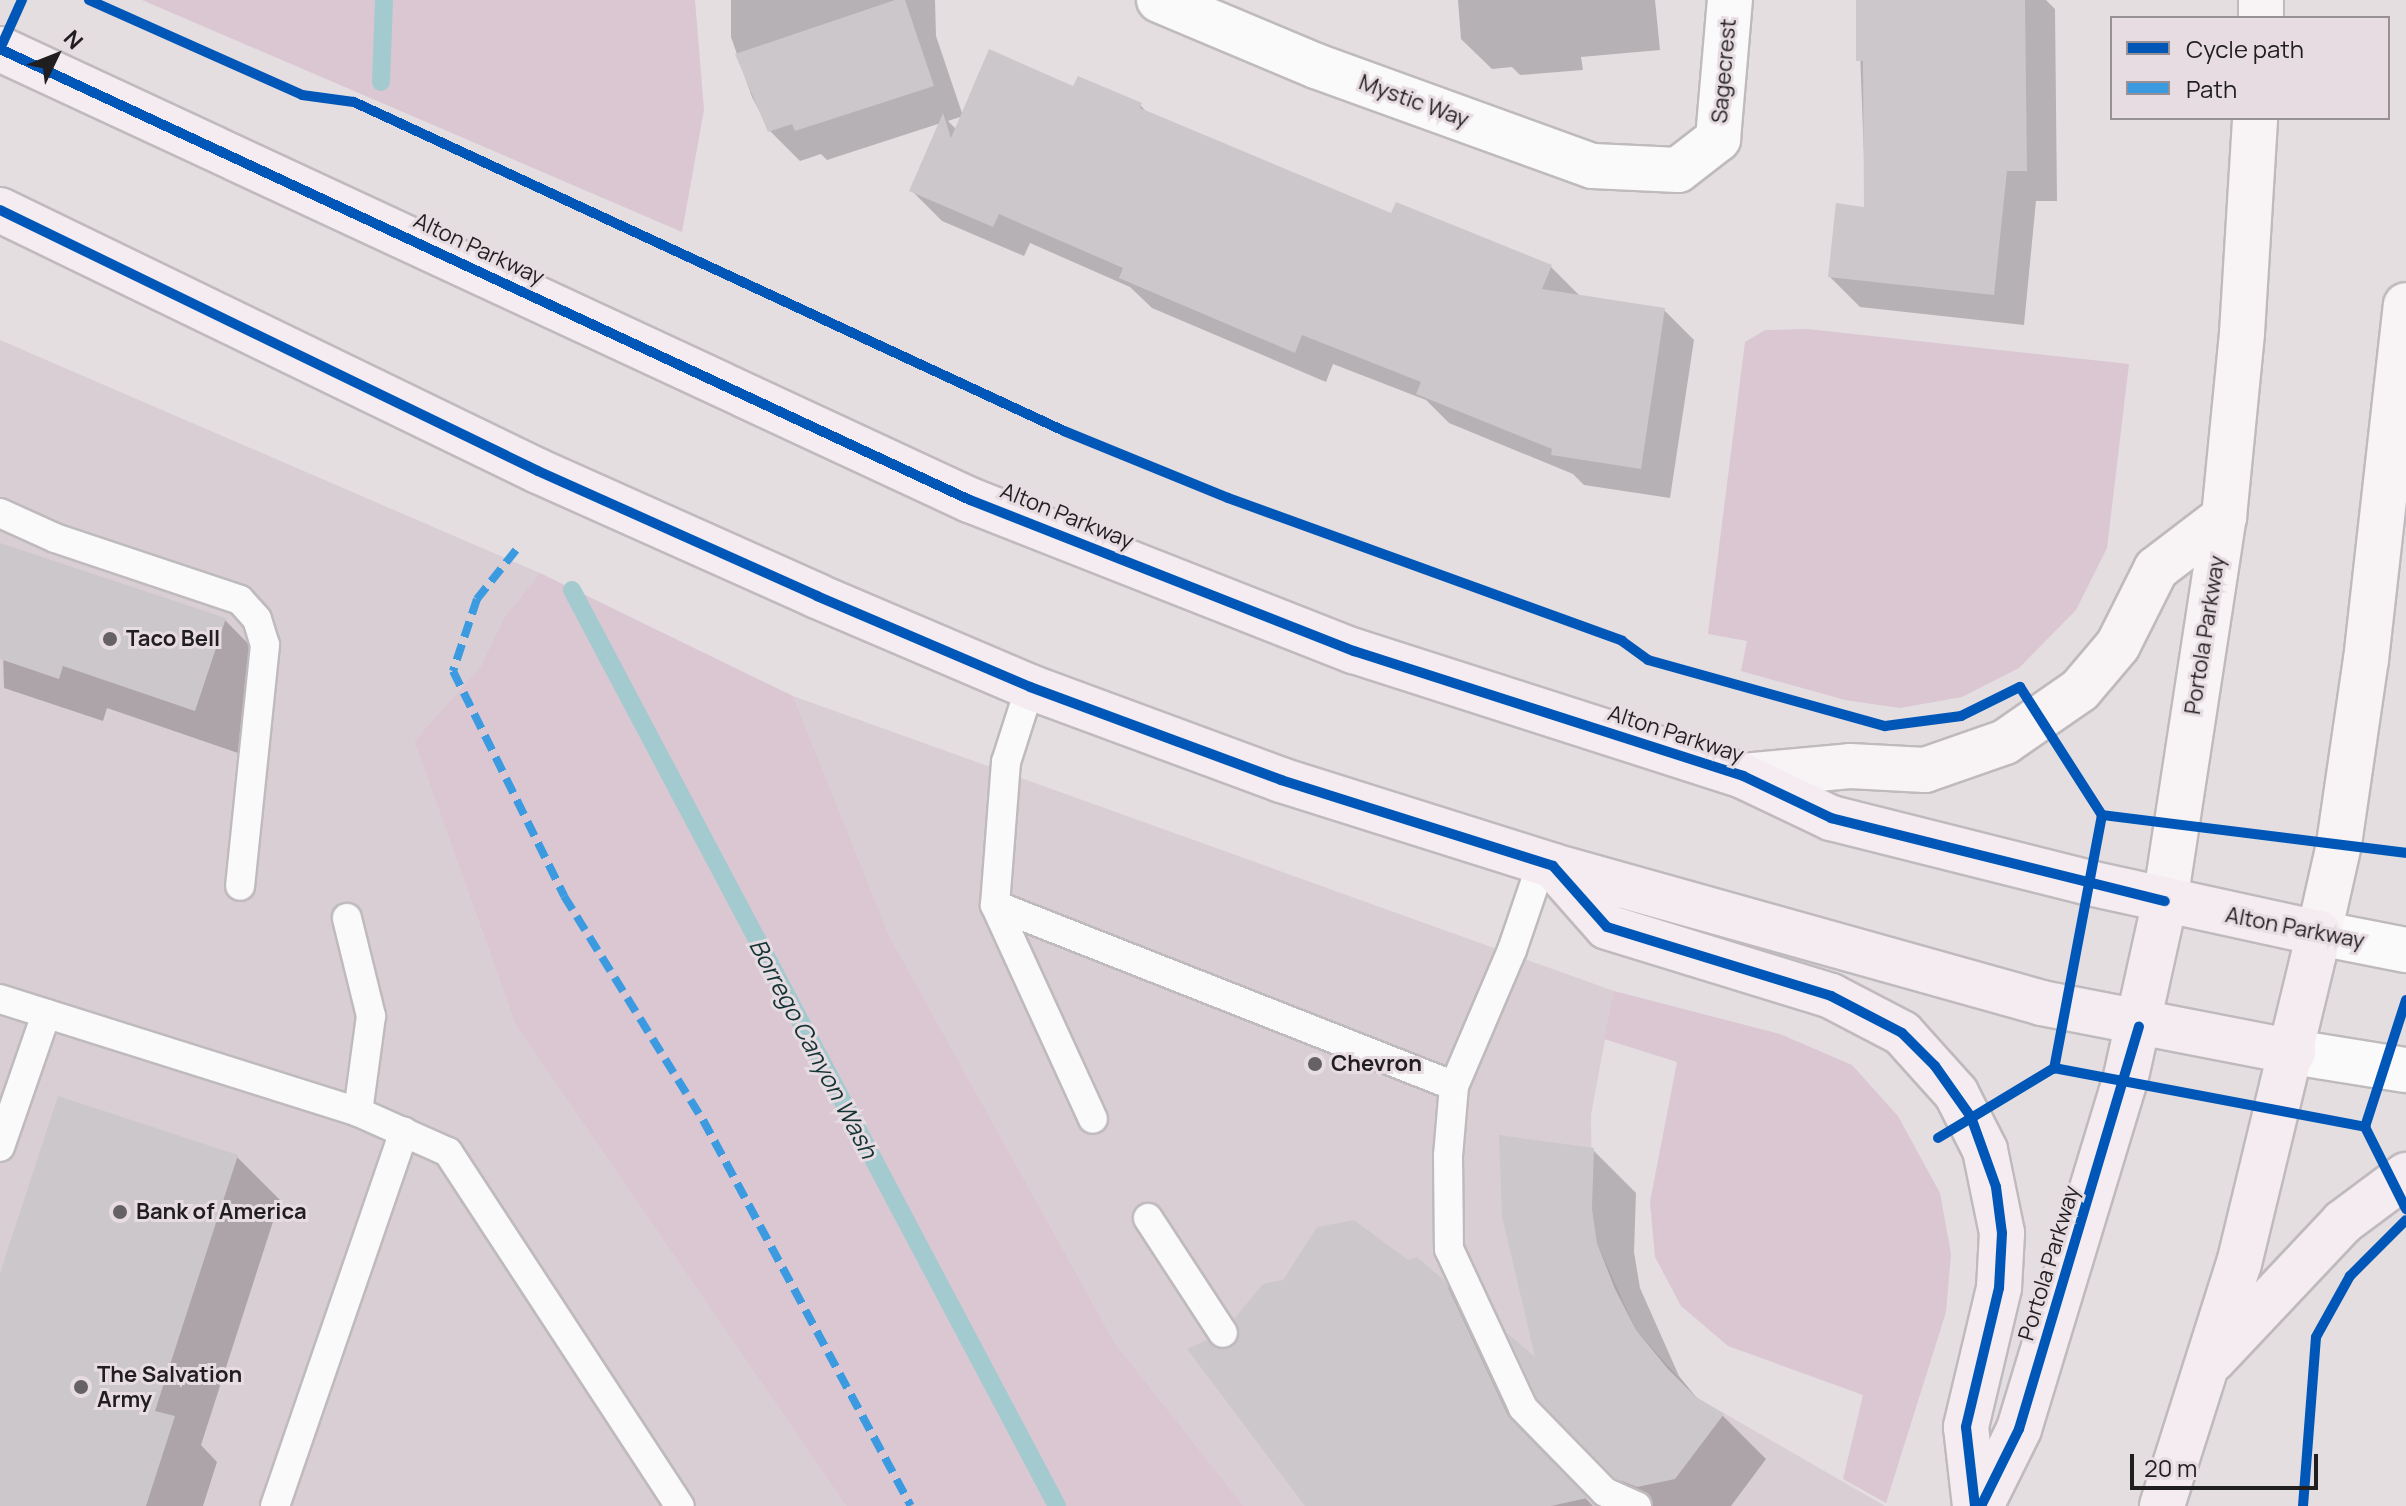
<!DOCTYPE html>
<style>
body{margin:0}
#map{position:relative;width:2406px;height:1506px;overflow:hidden;background:#e4dee1;font-family:Manrope,sans-serif}
div>[style]{position:absolute}
[style*='--x']{left:calc(var(--x)*1px);top:calc(var(--y)*1px);width:calc(var(--w)*1px);rotate:calc(var(--a)*1deg)}
.built>*{inset:0;background:#d9ced4}
.green>*{inset:0;background:#dac7d2}
.shadow>*{inset:0;background:#0003}
.stream>*{height:18px;margin:-9px;padding:0 9px;transform-origin:9px;border-radius:9px;background:#a3cace}
.building>*{inset:0;background:#ccc7ca}
.roads{filter:drop-shadow(2px 0 #bfbabd) drop-shadow(-2px 0 #bfbabd) drop-shadow(0 2px #bfbabd) drop-shadow(0 -2px #bfbabd)}
.service>*{height:28px;margin:-14px;padding:0 14px;transform-origin:14px;border-radius:14px;background:#fbfafa}
.minor>*{height:44px;margin:-22px;padding:0 22px;transform-origin:22px;border-radius:22px;background:#fbfafa}
.tertiary>*{height:44px;margin:-22px;padding:0 22px;transform-origin:22px;border-radius:22px;background:#fbfafa}
.secondary>*{height:44px;margin:-22px;padding:0 22px;transform-origin:22px;border-radius:22px;background:#f8f3f5}
.primary>*{height:44px;margin:-22px;padding:0 22px;transform-origin:22px;border-radius:22px;background:#f4ecf0}
.quiet>*{height:8px;margin-top:-4px;transform-origin:0;background:repeating-linear-gradient(90deg,#3c9be0 0 16px,transparent 0 24px)}
.cycleway>*{height:10px;margin:-5px;padding:0 5px;transform-origin:5px;border-radius:5px;background:#0057b8}
.dots>*{width:22px;height:22px;translate:-50% -50%;box-sizing:border-box;border:4px solid #e6dce2;border-radius:50%}
span{translate:-50% -50%;white-space:nowrap;text-align:center;line-height:1.15;-webkit-text-stroke:6px #e6dce2;paint-order:stroke}
.street-label{font-size:22px;color:#211e20}
.poi-label{font-size:22px;color:#211e20;font-weight:700}
.left{translate:0 -50%;text-align:left}
.water-label{font-size:24px;color:#143335;font-style:italic}
.legend{position:absolute;left:2110px;top:16px;width:280px;height:104px;box-sizing:border-box;background:#e6dce2;border:2px solid #979094;margin:0;padding:10px 14px;list-style:none;font-size:24px;color:#211e20}
.legend li{display:flex;align-items:center;gap:16px;height:40px}
.legend b{width:40px;border:2px solid #979094}
.north{position:absolute;left:16px;top:16px;width:80px;height:80px;-webkit-text-stroke:6px #e6dce2;paint-order:stroke;rotate:47deg;font-size:22px;font-weight:700;line-height:32px;text-align:center;color:#211e20}
.north::after{content:'';display:block;margin:auto;width:28px;height:36px;background:#211e20;clip-path:polygon(50% 0,100% 100%,50% 72%,0 100%)}
.scale{position:absolute;left:2130px;top:1454px;width:188px;height:36px;box-sizing:border-box;border:4px solid #211e20;border-top:0;padding-left:10px;font-size:24px;line-height:28px;white-space:nowrap;color:#211e20;-webkit-text-stroke:6px #e6dce2;paint-order:stroke}
</style>
<div id="map">
<div class="built">
<i style="clip-path:polygon(0 340px,540px 573px,505px 616px,480px 667px,414px 741px,516px 1026px,846px 1506px,0 1506px)"></i>
<i style="clip-path:polygon(793px 696px,1614px 991px,1591px 1115px,1592px 1208px,1597px 1243px,1636px 1330px,1696px 1397px,1885px 1506px,1244px 1506px,1115px 1343px,890px 937px)"></i>
</div>
<div class="green">
<i style="clip-path:polygon(142px 0,695px 0,704px 110px,682px 232px)"></i>
<i style="clip-path:polygon(1808px 329px,2129px 364px,2107px 548px,2076px 610px,2019px 668px,1962px 697px,1900px 708px,1845px 700px,1741px 671px,1747px 641px,1708px 634px,1745px 342px,1765px 330px)"></i>
<i style="clip-path:polygon(540px 573px,793px 696px,890px 937px,1115px 1343px,1244px 1506px,846px 1506px,516px 1026px,414px 741px,480px 667px,505px 616px)"></i>
<i style="clip-path:polygon(1614px 991px,1780px 1034px,1852px 1065px,1898px 1116px,1940px 1193px,1951px 1254px,1946px 1312px,1886px 1503px,1843px 1479px,1863px 1395px,1728px 1346px,1681px 1306px,1655px 1257px,1650px 1202px,1677px 1062px,1604px 1039px)"></i>
</div>
<div class="shadow">
<i style="clip-path:polygon(evenodd,731px 0,935px 0,936px 36px,963px 116px,1074px 89px,1140px 105px,1150px 115px,1392px 216px,1551px 267px,1581px 297px,1664px 310px,1694px 340px,1670px 498px,1584px 485px,1573px 474px,1449px 423px,1426px 400px,1333px 364px,1326px 382px,1152px 308px,1130px 287px,1030px 243px,1024px 256px,942px 221px,912px 191px,941px 123px,827px 160px,821px 154px,800px 161px,770px 131px,752px 97px,731px 37px,731px 0,963px 116px,957px 130px,948px 121px,963px 116px)"></i>
<i style="clip-path:polygon(1458px 0,1655px 0,1660px 50px,1581px 57px,1583px 70px,1520px 75px,1512px 67px,1492px 69px,1461px 39px)"></i>
<i style="clip-path:polygon(1858px 0,2046px 0,2055px 9px,2057px 201px,2036px 201px,2024px 325px,1860px 307px,1830px 277px,1866px 209px)"></i>
<i style="clip-path:polygon(0 545px,225px 620px,268px 664px,238px 753px,107px 708px,103px 721px,4px 688px)"></i>
<i style="clip-path:polygon(1593px 1150px,1636px 1193px,1634px 1252px,1640px 1288px,1679px 1376px,1701px 1403px,1723px 1416px,1766px 1459px,1731px 1506px,1646px 1506px,1539px 1397px,1538px 1363px)"></i>
<i style="clip-path:polygon(237px 1157px,280px 1200px,201px 1445px,217px 1462px,203px 1506px,0 1506px,0 1280px)"></i>
<i style="clip-path:polygon(1408px 1263px,1444px 1283px,1488px 1327px,1554px 1465px,1593px 1506px,1307px 1506px,1215px 1350px,1234px 1349px)"></i>
</div>
<div class="stream">
<i style="--x:381;--y:82;--w:82;--a:-87.9"></i>
<i style="--x:572;--y:590;--w:1036;--a:62.1"></i>
</div>
<div class="building">
<i style="clip-path:polygon(895px 0,905px 0,934px 86px,795px 131px,792px 124px,768px 132px,735px 54px)"></i>
<i style="clip-path:polygon(1856px 0,2025px 0,2027px 171px,2007px 171px,1994px 295px,1828px 277px,1836px 203px,1864px 207px,1863px 61px,1856px 61px)"></i>
<i style="clip-path:polygon(989px 49px,1073px 86px,1078px 76px,1142px 103px,1140px 108px,1391px 213px,1396px 202px,1552px 265px,1542px 289px,1665px 308px,1641px 469px,1551px 455px,1552px 449px,1416px 394px,1421px 382px,1302px 335px,1295px 353px,1119px 278px,1123px 268px,999px 214px,993px 227px,909px 191px,943px 113px,951px 138px)"></i>
<i style="clip-path:polygon(0 543px,226px 618px,195px 711px,63px 666px,59px 679px,0 659px)"></i>
<i style="clip-path:polygon(58px 1096px,238px 1155px,155px 1411px,175px 1416px,146px 1506px,0 1506px,0 1273px)"></i>
<i style="clip-path:polygon(1499px 1135px,1594px 1148px,1592px 1208px,1597px 1243px,1615px 1289px,1636px 1330px,1668px 1369px,1696px 1397px,1724px 1414px,1675px 1479px,1637px 1487px,1615px 1478px,1537px 1398px,1507px 1333px,1535px 1357px,1502px 1216px)"></i>
<i style="clip-path:polygon(1354px 1220px,1408px 1260px,1417px 1257px,1445px 1281px,1508px 1416px,1587px 1498px,1551px 1506px,1305px 1506px,1187px 1349px,1207px 1340px,1216px 1348px,1233px 1347px,1240px 1333px,1234px 1319px,1263px 1284px,1283px 1280px,1317px 1227px)"></i>
</div>
<div class="roads">
<div class="service">
<i style="--x:0;--y:513;--w:60;--a:24.4"></i>
<i style="--x:55;--y:538;--w:195;--a:18.5"></i>
<i style="--x:240;--y:600;--w:25;--a:48"></i>
<i style="--x:257;--y:619;--w:27;--a:73"></i>
<i style="--x:265;--y:645;--w:242;--a:95.9"></i>
<i style="--x:1030;--y:687;--w:79;--a:107.7"></i>
<i style="--x:1006;--y:762;--w:143;--a:94.4"></i>
<i style="--x:995;--y:905;--w:235;--a:65.4"></i>
<i style="--x:1542;--y:862;--w:93;--a:108.8"></i>
<i style="--x:1512;--y:950;--w:148;--a:113.1"></i>
<i style="--x:1454;--y:1086;--w:70;--a:94.9"></i>
<i style="--x:1448;--y:1156;--w:93;--a:89.4"></i>
<i style="--x:1449;--y:1249;--w:175;--a:65"></i>
<i style="--x:1523;--y:1408;--w:117;--a:45.7"></i>
<i style="--x:1605;--y:1492;--w:35;--a:24"></i>
<i style="--x:995;--y:905;--w:493;--a:21.5"></i>
<i style="--x:0;--y:999;--w:375;--a:17.5"></i>
<i style="--x:358;--y:1112;--w:97;--a:-82.3"></i>
<i style="--x:371;--y:1016;--w:101;--a:-103.8"></i>
<i style="--x:358;--y:1112;--w:98;--a:24"></i>
<i style="--x:448;--y:1152;--w:423;--a:56.8"></i>
<i style="--x:0;--y:1147;--w:141;--a:-70.9"></i>
<i style="--x:1148;--y:1218;--w:137;--a:56.9"></i>
<i style="--x:275;--y:1506;--w:396;--a:-71"></i>
</div>
<div class="minor">
<i style="--x:1159;--y:0;--w:170;--a:22.8"></i>
<i style="--x:1316;--y:66;--w:294;--a:19.9"></i>
<i style="--x:1593;--y:166;--w:85;--a:2.7"></i>
<i style="--x:1678;--y:170;--w:51;--a:-37.8"></i>
<i style="--x:1718;--y:139;--w:140;--a:-85.1"></i>
</div>
<div class="tertiary">
<i style="--x:2319;--y:933;--w:89;--a:11.1"></i>
<i style="--x:2293;--y:1052;--w:114;--a:9.1"></i>
</div>
<div class="secondary">
<i style="--x:2261;--y:18;--w:18;--a:-90"></i>
<i style="--x:1743;--y:776;--w:107;--a:-5.3"></i>
<i style="--x:1850;--y:766;--w:75;--a:3.1"></i>
<i style="--x:1925;--y:770;--w:85;--a:-19.3"></i>
<i style="--x:2005;--y:742;--w:91;--a:-34.7"></i>
<i style="--x:2080;--y:690;--w:59;--a:-49.8"></i>
<i style="--x:2118;--y:645;--w:85;--a:-63.4"></i>
<i style="--x:2156;--y:569;--w:86;--a:-37.4"></i>
<i style="--x:2165;--y:901;--w:389;--a:-81.3"></i>
<i style="--x:2224;--y:517;--w:185;--a:-84.4"></i>
<i style="--x:2242;--y:333;--w:215;--a:-86.5"></i>
<i style="--x:2319;--y:933;--w:91;--a:-77.3"></i>
<i style="--x:2339;--y:844;--w:186;--a:-81.7"></i>
<i style="--x:2366;--y:660;--w:357;--a:-83.6"></i>
</div>
<div class="primary">
<i style="--x:0;--y:49;--w:1070;--a:24.94"></i>
<i style="--x:970;--y:500;--w:413;--a:21.5"></i>
<i style="--x:1354;--y:651;--w:409;--a:17.8"></i>
<i style="--x:1743;--y:776;--w:98;--a:25.5"></i>
<i style="--x:1831;--y:818;--w:266;--a:14.1"></i>
<i style="--x:2089;--y:883;--w:235;--a:12.3"></i>
<i style="--x:2319;--y:933;--w:340;--a:103.6"></i>
<i style="--x:2239;--y:1263;--w:255;--a:107.6"></i>
<i style="--x:0;--y:210;--w:598;--a:25.88"></i>
<i style="--x:538;--y:471;--w:306;--a:24.1"></i>
<i style="--x:817;--y:596;--w:232;--a:23.1"></i>
<i style="--x:1030;--y:687;--w:268;--a:20.3"></i>
<i style="--x:1281;--y:780;--w:285;--a:17.5"></i>
<i style="--x:1553;--y:866;--w:508;--a:15.65"></i>
<i style="--x:2042;--y:1003;--w:256;--a:11"></i>
<i style="--x:1553;--y:866;--w:81;--a:48.5"></i>
<i style="--x:1607;--y:927;--w:234;--a:17.1"></i>
<i style="--x:1831;--y:996;--w:80;--a:27.5"></i>
<i style="--x:1902;--y:1033;--w:81;--a:48"></i>
<i style="--x:1956;--y:1093;--w:64;--a:63"></i>
<i style="--x:1985;--y:1150;--w:85;--a:78.4"></i>
<i style="--x:2002;--y:1233;--w:55;--a:93.1"></i>
<i style="--x:1999;--y:1288;--w:143;--a:103.4"></i>
<i style="--x:1966;--y:1427;--w:80;--a:83.5"></i>
<i style="--x:2213;--y:1360;--w:190;--a:-46.7"></i>
<i style="--x:2343;--y:1222;--w:79;--a:-36.7"></i>
<i style="--x:1981;--y:1506;--w:86;--a:-63.7"></i>
<i style="--x:2019;--y:1429;--w:364;--a:-73.1"></i>
<i style="--x:2125;--y:1081;--w:184;--a:-77.5"></i>
</div>
</div>
<div class="quiet">
<i style="--x:516;--y:550;--w:63;--a:128.5"></i>
<i style="--x:477;--y:599;--w:76;--a:108.4"></i>
<i style="--x:453;--y:671;--w:251;--a:63.7"></i>
<i style="--x:564;--y:896;--w:264;--a:58.2"></i>
<i style="--x:703;--y:1120;--w:438;--a:61.7"></i>
</div>
<div class="cycleway">
<i style="--x:22;--y:0;--w:54;--a:114.2"></i>
<i style="--x:0;--y:49;--w:1070;--a:24.94"></i>
<i style="--x:970;--y:500;--w:413;--a:21.5"></i>
<i style="--x:1354;--y:651;--w:409;--a:17.8"></i>
<i style="--x:1743;--y:776;--w:98;--a:25.5"></i>
<i style="--x:1831;--y:818;--w:344;--a:14"></i>
<i style="--x:89;--y:0;--w:233;--a:24"></i>
<i style="--x:302;--y:95;--w:52;--a:7.7"></i>
<i style="--x:354;--y:102;--w:783;--a:24.86"></i>
<i style="--x:1064;--y:431;--w:177;--a:22.2"></i>
<i style="--x:1228;--y:498;--w:419;--a:19.9"></i>
<i style="--x:1622;--y:641;--w:32;--a:36"></i>
<i style="--x:1648;--y:660;--w:246;--a:15.6"></i>
<i style="--x:1885;--y:726;--w:77;--a:-7.5"></i>
<i style="--x:1961;--y:716;--w:66;--a:-26.2"></i>
<i style="--x:2020;--y:687;--w:152;--a:57.4"></i>
<i style="--x:2102;--y:815;--w:258;--a:100.7"></i>
<i style="--x:0;--y:210;--w:598;--a:25.88"></i>
<i style="--x:538;--y:471;--w:306;--a:24.1"></i>
<i style="--x:817;--y:596;--w:232;--a:23.1"></i>
<i style="--x:1030;--y:687;--w:268;--a:20.3"></i>
<i style="--x:1281;--y:780;--w:285;--a:17.5"></i>
<i style="--x:1553;--y:866;--w:81;--a:48.5"></i>
<i style="--x:1607;--y:927;--w:234;--a:17.1"></i>
<i style="--x:1831;--y:996;--w:80;--a:27.5"></i>
<i style="--x:1902;--y:1033;--w:47;--a:45"></i>
<i style="--x:1935;--y:1066;--w:62;--a:54.8"></i>
<i style="--x:1971;--y:1117;--w:74;--a:70.3"></i>
<i style="--x:1996;--y:1187;--w:46;--a:82.6"></i>
<i style="--x:2002;--y:1233;--w:55;--a:93.1"></i>
<i style="--x:1999;--y:1288;--w:143;--a:103.4"></i>
<i style="--x:1966;--y:1427;--w:80;--a:83.5"></i>
<i style="--x:2102;--y:815;--w:306;--a:7.1"></i>
<i style="--x:2406;--y:1000;--w:133;--a:107.9"></i>
<i style="--x:2365;--y:1127;--w:92;--a:63.4"></i>
<i style="--x:1938;--y:1138;--w:135;--a:-31.1"></i>
<i style="--x:2054;--y:1068;--w:317;--a:10.7"></i>
<i style="--x:1981;--y:1506;--w:86;--a:-63.7"></i>
<i style="--x:2019;--y:1429;--w:420;--a:-73.4"></i>
<i style="--x:2303;--y:1506;--w:169;--a:-85.6"></i>
<i style="--x:2316;--y:1337;--w:70;--a:-60.9"></i>
<i style="--x:2350;--y:1276;--w:79;--a:-45"></i>
</div>
<div class="dots">
<i style="left:110px;top:639px;background:#656164"></i>
<i style="left:1315px;top:1064px;background:#656164"></i>
<i style="left:120px;top:1212px;background:#656164"></i>
<i style="left:81px;top:1387px;background:#656164"></i>
</div>
<div class="street-label">
<span style="left:1724px;top:71px;rotate:-85deg">Sagecrest</span>
<span style="left:1414px;top:101px;rotate:20deg">Mystic Way</span>
<span style="left:479px;top:249px;rotate:25deg">Alton Parkway</span>
<span style="left:1067px;top:516px;rotate:22deg">Alton Parkway</span>
<span style="left:2205px;top:635px;rotate:-81deg">Portola Parkway</span>
<span style="left:1676px;top:734px;rotate:18deg">Alton Parkway</span>
<span style="left:2295px;top:928px;rotate:11deg">Alton Parkway</span>
<span style="left:2049px;top:1263px;rotate:-73deg">Portola Parkway</span>
</div>
<div class="poi-label">
<span class="left" style="left:126px;top:639px">Taco Bell</span>
<span class="left" style="left:1331px;top:1064px">Chevron</span>
<span class="left" style="left:136px;top:1212px">Bank of America</span>
<span class="left" style="left:97px;top:1387px">The Salvation<br>Army</span>
</div>
<div class="water-label">
<span style="left:814px;top:1048px;rotate:62deg">Borrego Canyon Wash</span>
</div>
<ul class="legend">
<li><b style="height:10px;background:#0057b8"></b>Cycle path</li>
<li><b style="height:10px;background:#3c9be0"></b>Path</li>
</ul>
<div class="north">N</div>
<div class="scale">20 m</div>
</div>
